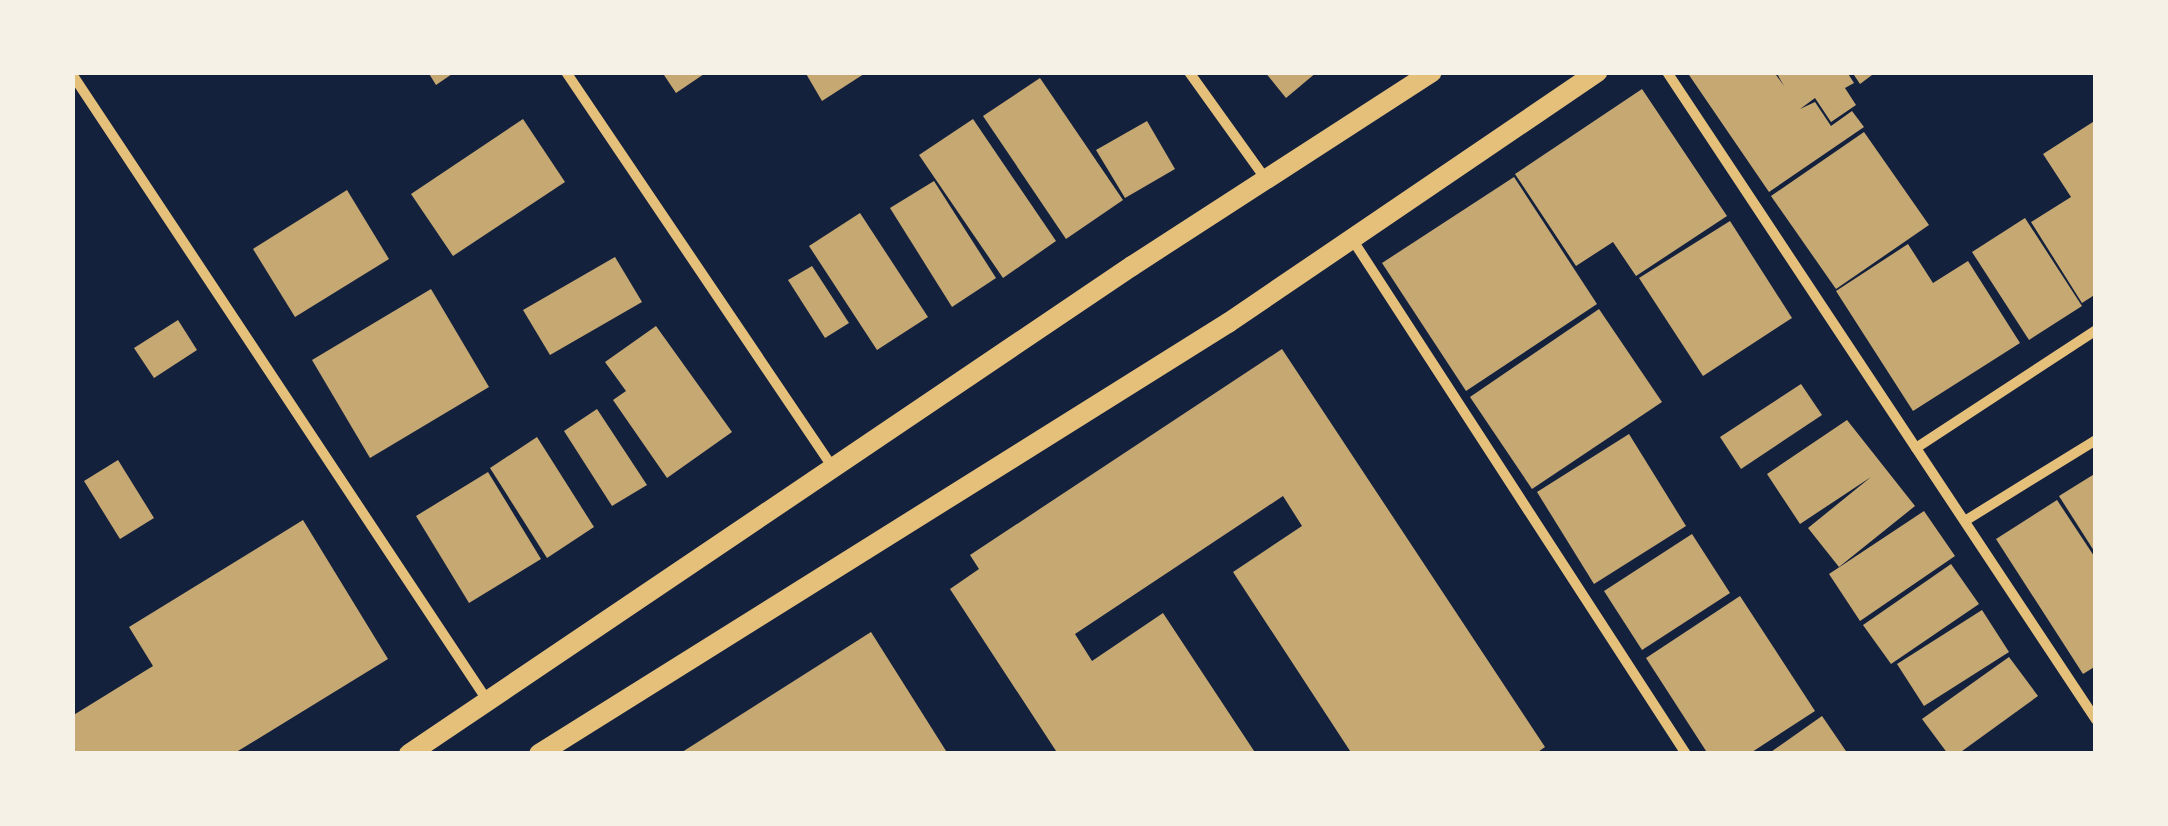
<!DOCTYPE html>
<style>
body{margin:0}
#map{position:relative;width:2168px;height:826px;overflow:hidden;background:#14213d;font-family:"Roboto Serif",serif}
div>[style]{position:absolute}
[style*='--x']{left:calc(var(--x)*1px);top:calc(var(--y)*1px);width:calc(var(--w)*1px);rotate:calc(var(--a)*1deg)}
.building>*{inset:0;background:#c6a872}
.minor>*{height:10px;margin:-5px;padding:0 5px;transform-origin:5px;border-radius:5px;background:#e5c07b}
.secondary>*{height:20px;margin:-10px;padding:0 10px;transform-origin:10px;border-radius:10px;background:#e5c07b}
span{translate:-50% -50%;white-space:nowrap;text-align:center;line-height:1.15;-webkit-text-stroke:8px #f6f1e7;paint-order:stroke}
.frame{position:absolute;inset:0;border:75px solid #f6f1e7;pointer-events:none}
</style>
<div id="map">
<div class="building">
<i style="clip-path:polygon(428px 72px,455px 72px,436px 85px)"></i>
<i style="clip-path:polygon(662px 72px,707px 72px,676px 93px)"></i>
<i style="clip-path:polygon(805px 72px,867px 72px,822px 101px)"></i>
<i style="clip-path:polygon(1265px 72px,1317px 72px,1286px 98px)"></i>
<i style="clip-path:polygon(1687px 72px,1774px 72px,1784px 86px,1776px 72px,1847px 72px,1854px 83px,1845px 88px,1856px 105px,1831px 122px,1815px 98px,1800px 109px,1815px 102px,1831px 126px,1852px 111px,1864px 127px,1769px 192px)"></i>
<i style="clip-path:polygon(1852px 72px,1876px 72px,1860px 84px)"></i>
<i style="clip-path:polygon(1040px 78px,1123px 200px,1066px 239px,983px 116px)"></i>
<i style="clip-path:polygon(1642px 89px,1727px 216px,1636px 276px,1613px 242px,1576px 266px,1515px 174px)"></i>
<i style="clip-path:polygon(523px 119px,565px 182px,453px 256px,411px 194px)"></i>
<i style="clip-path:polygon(973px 119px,1056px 241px,1003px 278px,919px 155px)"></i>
<i style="clip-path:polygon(2096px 120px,2096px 294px,2082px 303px,2031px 222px,2071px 197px,2043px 154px)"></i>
<i style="clip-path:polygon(1147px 121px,1175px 169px,1125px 198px,1096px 150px)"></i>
<i style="clip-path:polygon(1864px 132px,1929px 225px,1836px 289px,1771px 196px)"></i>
<i style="clip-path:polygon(1514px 177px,1597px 304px,1466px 391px,1382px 263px)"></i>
<i style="clip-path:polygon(934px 181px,996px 278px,952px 307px,890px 208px)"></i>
<i style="clip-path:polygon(347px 190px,389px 259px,295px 317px,253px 249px)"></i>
<i style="clip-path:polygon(860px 213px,928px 317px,877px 350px,809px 246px)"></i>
<i style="clip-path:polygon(2025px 218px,2082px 306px,2029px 340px,1972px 252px)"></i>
<i style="clip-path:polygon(1730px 221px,1792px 318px,1703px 376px,1639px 278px)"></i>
<i style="clip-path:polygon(1908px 244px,1933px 283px,1968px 261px,2020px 343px,1913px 411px,1836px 291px)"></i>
<i style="clip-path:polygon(615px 257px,642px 302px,550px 355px,523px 310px)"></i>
<i style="clip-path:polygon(812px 266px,849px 323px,825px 338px,788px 280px)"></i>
<i style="clip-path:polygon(431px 289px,489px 387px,370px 458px,312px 360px)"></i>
<i style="clip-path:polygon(1599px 309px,1662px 402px,1532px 489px,1470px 397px)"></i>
<i style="clip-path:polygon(178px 320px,197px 350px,154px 378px,134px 348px)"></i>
<i style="clip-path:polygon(656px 326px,732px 432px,667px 478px,613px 400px,626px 391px,605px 362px)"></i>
<i style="clip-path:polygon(1282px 349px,1545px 747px,1535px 754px,1352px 754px,1233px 572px,1302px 526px,1283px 496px,1075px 634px,1092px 661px,1163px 613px,1256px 754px,1058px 754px,950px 589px,979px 569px,970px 555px)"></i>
<i style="clip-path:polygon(1801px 384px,1822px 415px,1741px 469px,1720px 437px)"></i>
<i style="clip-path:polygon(597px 409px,647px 485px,612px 506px,564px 431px)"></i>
<i style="clip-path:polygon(1847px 420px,1915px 506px,1839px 567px,1808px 528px,1871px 477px,1800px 524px,1767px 474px)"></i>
<i style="clip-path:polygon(1629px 434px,1686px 526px,1594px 584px,1537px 492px)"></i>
<i style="clip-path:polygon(537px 437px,594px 527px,547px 558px,490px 468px)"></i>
<i style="clip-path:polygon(118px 460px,154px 518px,120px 539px,84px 481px)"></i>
<i style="clip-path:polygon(488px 472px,541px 559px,469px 603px,416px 516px)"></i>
<i style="clip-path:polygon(2096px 473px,2096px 554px,2059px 496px)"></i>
<i style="clip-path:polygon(2057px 500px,2096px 559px,2096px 666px,2083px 674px,1996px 539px)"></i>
<i style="clip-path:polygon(1924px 511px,1955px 556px,1860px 621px,1829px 574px)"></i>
<i style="clip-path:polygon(303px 520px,388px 659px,233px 754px,72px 754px,72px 716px,153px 666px,129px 627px)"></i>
<i style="clip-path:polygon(1692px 534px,1730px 593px,1642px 650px,1604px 591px)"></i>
<i style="clip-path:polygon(1951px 564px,1979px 604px,1891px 664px,1863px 625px)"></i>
<i style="clip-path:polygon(1740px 596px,1815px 711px,1749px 754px,1708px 754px,1646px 658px)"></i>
<i style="clip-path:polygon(1982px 610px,2009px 652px,1924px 706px,1897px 664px)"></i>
<i style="clip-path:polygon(871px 632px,948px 754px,679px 754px)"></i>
<i style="clip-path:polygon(2009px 657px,2038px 696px,1958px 754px,1948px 754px,1922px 719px)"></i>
<i style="clip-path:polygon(1822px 716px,1848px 754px,1768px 754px)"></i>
</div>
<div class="minor">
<i style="--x:566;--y:72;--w:478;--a:56"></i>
<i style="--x:1189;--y:72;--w:134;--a:54.4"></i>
<i style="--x:1667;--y:72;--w:777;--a:56.49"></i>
<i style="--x:72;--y:74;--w:755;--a:56.46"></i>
<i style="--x:1352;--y:239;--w:614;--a:57.03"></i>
<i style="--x:1916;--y:448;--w:215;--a:-33.2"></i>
<i style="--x:1968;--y:519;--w:150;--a:-31.7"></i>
</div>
<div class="secondary">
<i style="--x:409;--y:754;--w:872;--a:-34.02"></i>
<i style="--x:1132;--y:266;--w:357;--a:-32.9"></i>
<i style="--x:539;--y:754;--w:813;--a:-32.03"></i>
<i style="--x:1228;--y:323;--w:447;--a:-34.2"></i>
</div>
<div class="frame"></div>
</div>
